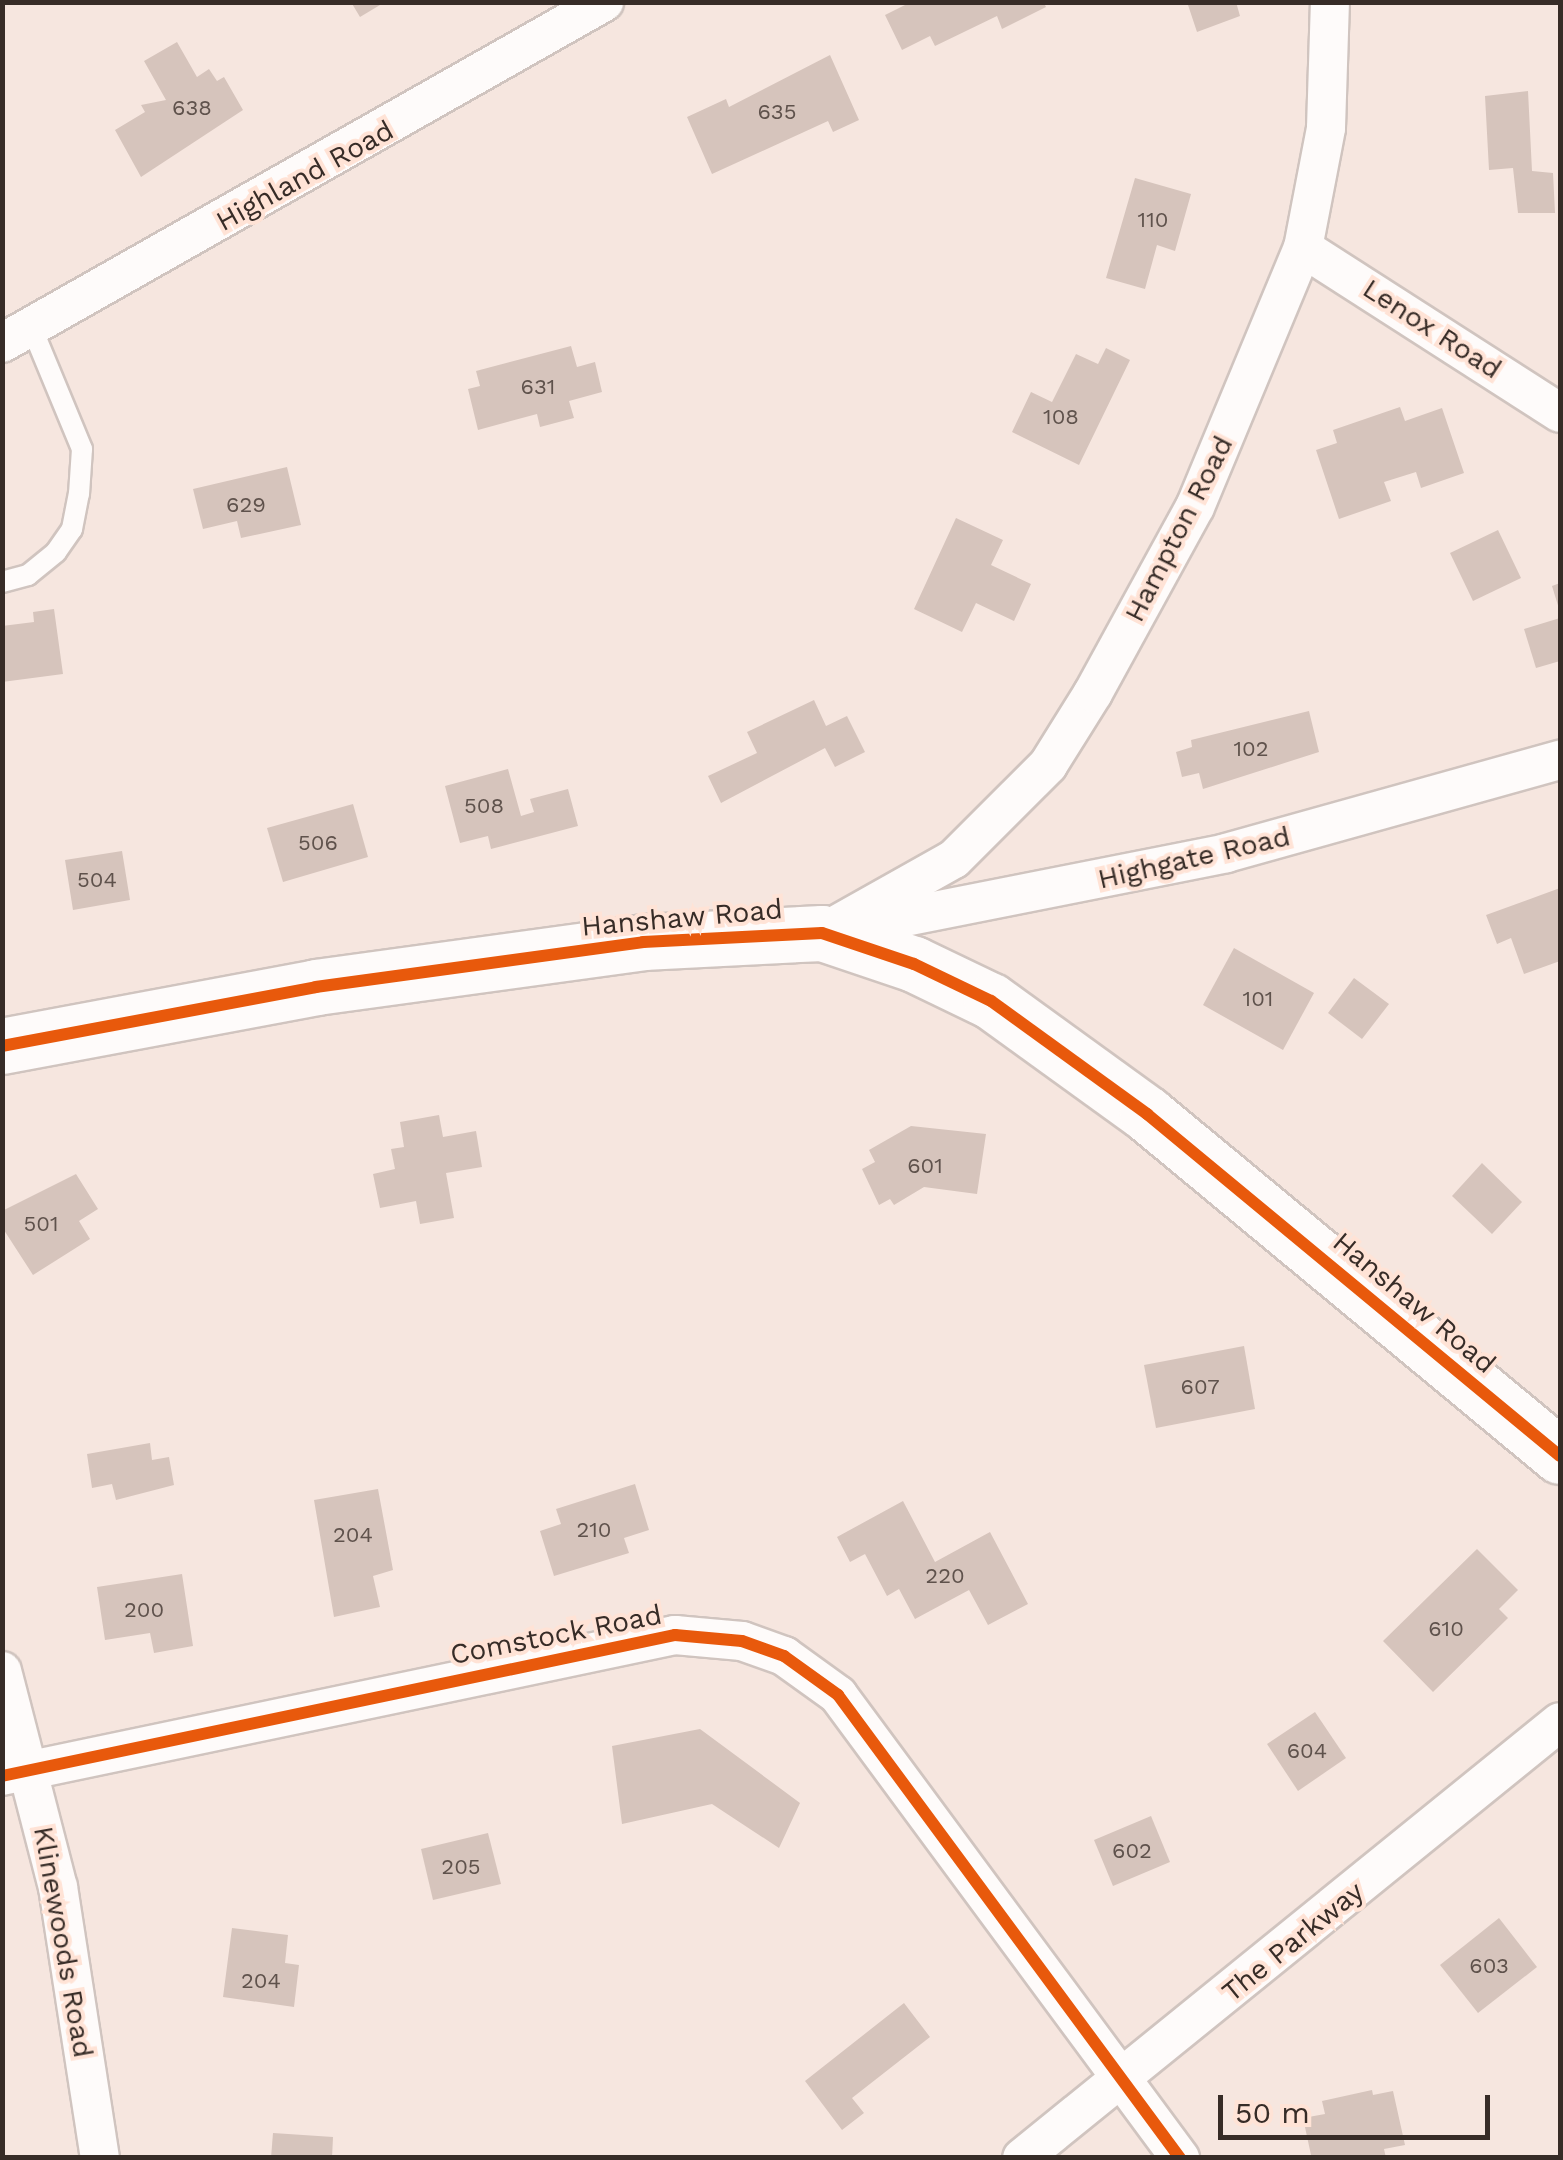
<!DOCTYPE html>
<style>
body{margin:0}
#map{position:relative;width:1563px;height:2160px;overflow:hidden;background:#f6e6df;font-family:"Work Sans",sans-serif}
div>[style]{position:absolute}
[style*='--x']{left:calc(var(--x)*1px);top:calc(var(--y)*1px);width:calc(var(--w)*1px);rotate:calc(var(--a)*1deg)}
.building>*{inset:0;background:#d6c4bc}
.roads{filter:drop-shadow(2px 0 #d0c4bf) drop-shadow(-2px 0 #d0c4bf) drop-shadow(0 2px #d0c4bf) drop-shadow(0 -2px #d0c4bf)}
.lane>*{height:20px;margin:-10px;padding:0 10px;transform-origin:10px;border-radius:10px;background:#fefbfa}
.street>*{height:38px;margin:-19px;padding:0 19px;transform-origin:19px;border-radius:19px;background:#fefbfa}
.secondary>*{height:55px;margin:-27.5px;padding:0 27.5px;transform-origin:27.5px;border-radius:27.5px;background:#fefbfa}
.cycleway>*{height:12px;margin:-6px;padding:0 6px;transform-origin:6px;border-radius:6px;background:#e8590c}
span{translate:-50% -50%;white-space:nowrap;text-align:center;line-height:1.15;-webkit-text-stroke:8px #ffe3d6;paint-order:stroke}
.number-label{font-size:22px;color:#5f524c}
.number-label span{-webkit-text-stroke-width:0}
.street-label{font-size:28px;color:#372c27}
.frame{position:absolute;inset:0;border:5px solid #372c27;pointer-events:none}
.scale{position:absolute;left:1218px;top:2095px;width:272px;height:45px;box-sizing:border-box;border:5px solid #372c27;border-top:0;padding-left:12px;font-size:30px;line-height:35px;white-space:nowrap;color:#372c27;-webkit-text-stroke:8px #ffe3d6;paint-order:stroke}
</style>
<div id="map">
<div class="building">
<i style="clip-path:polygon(351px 2px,385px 2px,360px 17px)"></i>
<i style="clip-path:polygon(1187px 2px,1236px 2px,1240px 16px,1197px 32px)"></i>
<i style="clip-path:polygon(909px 3px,1044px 3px,1046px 7px,1002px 29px,997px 16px,935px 46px,930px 36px,902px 50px,885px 15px)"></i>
<i style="clip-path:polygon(177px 42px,197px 77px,209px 69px,217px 81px,224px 77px,243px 110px,141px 177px,115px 130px,145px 112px,141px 105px,166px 100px,144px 61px)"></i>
<i style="clip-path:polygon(830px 55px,859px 120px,833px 132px,828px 121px,712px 174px,687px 117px,726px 99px,729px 107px)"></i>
<i style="clip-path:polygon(1528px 91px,1532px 171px,1553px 173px,1555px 213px,1518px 213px,1513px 168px,1489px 170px,1485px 96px)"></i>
<i style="clip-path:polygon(1135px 178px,1191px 194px,1175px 251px,1157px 245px,1145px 289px,1106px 278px)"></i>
<i style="clip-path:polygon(571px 346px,577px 367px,595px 362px,602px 392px,569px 401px,574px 418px,540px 427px,537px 414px,478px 430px,468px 389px,480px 386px,476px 371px)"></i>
<i style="clip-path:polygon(1106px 348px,1130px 360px,1079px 465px,1012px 432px,1031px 392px,1052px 402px,1076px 354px,1098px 364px)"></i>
<i style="clip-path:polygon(1400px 407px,1405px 421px,1442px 408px,1464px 473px,1421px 488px,1416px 472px,1384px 482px,1391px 501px,1339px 519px,1316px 450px,1337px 443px,1333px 430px)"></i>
<i style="clip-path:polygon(287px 467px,301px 525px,241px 538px,237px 521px,203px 529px,193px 489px)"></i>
<i style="clip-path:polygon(956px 518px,1003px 540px,991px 565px,1031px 584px,1014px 621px,976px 603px,962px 632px,914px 609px)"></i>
<i style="clip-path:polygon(1498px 530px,1521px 578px,1473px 601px,1450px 553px)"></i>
<i style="clip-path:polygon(1560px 583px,1560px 612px,1552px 586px)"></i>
<i style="clip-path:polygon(54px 609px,63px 674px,2px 682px,2px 626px,34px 622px,33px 612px)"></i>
<i style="clip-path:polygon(1560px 618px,1560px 661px,1536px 668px,1524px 629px)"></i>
<i style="clip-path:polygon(814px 700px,826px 726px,847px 716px,865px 752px,835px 767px,825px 748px,721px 803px,708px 776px,757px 753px,747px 732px)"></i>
<i style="clip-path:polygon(1309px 711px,1319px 752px,1203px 789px,1199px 773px,1182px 777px,1176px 752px,1192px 747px,1191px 740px)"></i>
<i style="clip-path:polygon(508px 769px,521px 816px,534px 812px,530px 799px,568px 789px,578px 826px,491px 849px,488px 836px,460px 843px,445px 786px)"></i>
<i style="clip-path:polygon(353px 804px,368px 857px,283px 882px,267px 828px)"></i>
<i style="clip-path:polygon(122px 851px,130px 900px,73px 910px,65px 860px)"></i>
<i style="clip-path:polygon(1560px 888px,1560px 961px,1524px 974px,1511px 938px,1497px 944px,1486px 915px)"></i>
<i style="clip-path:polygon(1234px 948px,1314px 993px,1283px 1050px,1203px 1005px)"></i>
<i style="clip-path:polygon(1354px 978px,1389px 1004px,1362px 1039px,1328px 1013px)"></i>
<i style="clip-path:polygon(439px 1115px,443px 1137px,476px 1131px,482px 1167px,446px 1173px,454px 1218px,420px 1224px,416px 1201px,380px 1208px,373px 1174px,395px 1169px,391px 1149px,404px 1147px,400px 1122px)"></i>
<i style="clip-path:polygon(911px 1126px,986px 1134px,977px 1194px,924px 1187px,894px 1205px,890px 1199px,879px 1205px,862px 1169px,875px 1162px,869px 1150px)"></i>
<i style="clip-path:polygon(1482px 1163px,1522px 1202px,1492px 1234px,1452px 1196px)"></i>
<i style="clip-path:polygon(76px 1174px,98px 1209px,79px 1221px,90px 1239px,33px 1275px,2px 1227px,2px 1211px)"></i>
<i style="clip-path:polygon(1244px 1346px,1255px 1409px,1156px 1428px,1144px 1365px)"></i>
<i style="clip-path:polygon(150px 1443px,152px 1460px,169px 1457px,174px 1485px,116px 1500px,112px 1484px,92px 1488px,87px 1454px)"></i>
<i style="clip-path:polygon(635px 1484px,649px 1530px,624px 1538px,629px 1553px,554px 1576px,540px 1531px,561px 1524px,556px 1509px)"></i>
<i style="clip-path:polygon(378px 1489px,393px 1570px,373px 1576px,380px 1607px,334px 1617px,314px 1500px)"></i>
<i style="clip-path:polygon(903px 1501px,935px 1562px,990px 1532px,1028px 1604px,988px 1625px,969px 1590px,915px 1619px,899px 1589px,887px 1596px,865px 1554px,850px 1562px,837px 1537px)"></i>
<i style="clip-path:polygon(1477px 1549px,1518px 1590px,1499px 1609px,1508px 1618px,1433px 1692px,1383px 1641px)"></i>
<i style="clip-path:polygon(182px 1574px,193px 1646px,154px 1653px,150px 1633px,105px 1640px,97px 1587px)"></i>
<i style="clip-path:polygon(1315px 1712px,1346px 1758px,1298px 1791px,1267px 1744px)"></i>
<i style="clip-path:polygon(700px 1729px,800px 1803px,779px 1848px,712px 1804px,622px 1824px,612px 1746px)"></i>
<i style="clip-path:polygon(1151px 1816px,1170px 1862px,1113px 1886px,1094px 1840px)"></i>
<i style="clip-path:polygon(488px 1833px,501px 1884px,433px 1900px,421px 1849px)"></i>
<i style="clip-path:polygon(1499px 1918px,1537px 1967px,1478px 2013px,1440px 1965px)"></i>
<i style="clip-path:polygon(232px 1928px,288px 1935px,285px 1963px,299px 1965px,294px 2007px,223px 1997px)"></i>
<i style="clip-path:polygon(904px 2003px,930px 2037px,852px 2098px,864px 2113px,842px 2130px,805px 2081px)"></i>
<i style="clip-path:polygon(1372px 2090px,1373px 2095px,1393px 2091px,1405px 2145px,1384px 2149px,1386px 2158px,1311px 2155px,1303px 2118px,1325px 2114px,1322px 2101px)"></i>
<i style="clip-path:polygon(273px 2133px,333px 2137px,332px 2158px,271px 2158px)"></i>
</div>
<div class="roads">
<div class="lane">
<i style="--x:2;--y:582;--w:27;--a:-15"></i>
<i style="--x:28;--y:575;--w:36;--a:-39"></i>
<i style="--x:56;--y:552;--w:28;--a:-55"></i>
<i style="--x:72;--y:529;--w:36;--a:-79"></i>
<i style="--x:79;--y:494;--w:45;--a:-86.2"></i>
<i style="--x:82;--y:449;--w:131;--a:-112.5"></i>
</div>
<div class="street">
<i style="--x:1303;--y:248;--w:305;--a:32.7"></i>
<i style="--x:2;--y:343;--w:692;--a:-29.53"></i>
<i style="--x:859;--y:926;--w:374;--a:-11.2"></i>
<i style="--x:1226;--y:853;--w:347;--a:-15.6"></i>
<i style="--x:822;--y:933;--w:151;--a:-29.3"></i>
<i style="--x:954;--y:859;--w:133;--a:-45"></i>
<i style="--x:1048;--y:765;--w:85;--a:-58"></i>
<i style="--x:1093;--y:693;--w:212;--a:-61.3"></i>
<i style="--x:1195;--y:507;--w:281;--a:-67.4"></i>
<i style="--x:1303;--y:248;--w:122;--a:-79.1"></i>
<i style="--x:1326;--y:128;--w:126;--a:-88.2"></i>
<i style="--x:2;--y:1671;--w:223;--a:75.5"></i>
<i style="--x:58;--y:1887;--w:274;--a:81.2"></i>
<i style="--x:2;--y:1776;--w:688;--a:-11.83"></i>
<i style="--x:675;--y:1635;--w:67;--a:5.1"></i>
<i style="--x:742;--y:1641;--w:45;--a:19.7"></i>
<i style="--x:784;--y:1656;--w:67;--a:35.8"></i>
<i style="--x:838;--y:1695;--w:576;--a:53.55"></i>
<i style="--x:1022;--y:2158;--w:692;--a:-39.02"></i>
</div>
<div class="secondary">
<i style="--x:2;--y:1046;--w:319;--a:-10.6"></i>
<i style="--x:316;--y:987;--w:330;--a:-7.8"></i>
<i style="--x:643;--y:942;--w:179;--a:-2.9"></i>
<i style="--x:822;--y:933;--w:97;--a:18.6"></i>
<i style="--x:914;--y:964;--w:85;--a:25.7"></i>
<i style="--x:991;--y:1001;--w:193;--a:35.9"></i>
<i style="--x:1147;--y:1114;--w:536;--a:39.63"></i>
</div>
</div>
<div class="cycleway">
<i style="--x:2;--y:1046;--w:319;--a:-10.6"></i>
<i style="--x:316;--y:987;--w:330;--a:-7.8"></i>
<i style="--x:643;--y:942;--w:179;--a:-2.9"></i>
<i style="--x:822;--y:933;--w:97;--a:18.6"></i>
<i style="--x:914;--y:964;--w:85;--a:25.7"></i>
<i style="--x:991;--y:1001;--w:193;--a:35.9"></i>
<i style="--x:1147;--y:1114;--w:536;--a:39.63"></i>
<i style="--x:2;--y:1776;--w:688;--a:-11.83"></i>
<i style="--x:675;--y:1635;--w:67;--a:5.1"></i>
<i style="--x:742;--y:1641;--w:45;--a:19.7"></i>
<i style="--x:784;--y:1656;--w:67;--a:35.8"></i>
<i style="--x:838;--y:1695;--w:576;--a:53.55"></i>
</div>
<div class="number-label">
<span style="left:192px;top:108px">638</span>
<span style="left:777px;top:112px">635</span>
<span style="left:1153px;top:220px">110</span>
<span style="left:538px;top:387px">631</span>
<span style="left:1061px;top:417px">108</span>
<span style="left:246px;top:505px">629</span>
<span style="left:1251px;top:749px">102</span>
<span style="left:484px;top:806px">508</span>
<span style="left:318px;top:843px">506</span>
<span style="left:97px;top:880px">504</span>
<span style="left:1258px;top:999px">101</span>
<span style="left:925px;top:1166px">601</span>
<span style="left:41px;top:1224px">501</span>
<span style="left:1200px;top:1387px">607</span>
<span style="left:594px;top:1530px">210</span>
<span style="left:353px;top:1535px">204</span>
<span style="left:945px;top:1576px">220</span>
<span style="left:144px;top:1610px">200</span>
<span style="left:1446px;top:1629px">610</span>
<span style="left:1307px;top:1751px">604</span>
<span style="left:1132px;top:1851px">602</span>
<span style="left:461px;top:1867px">205</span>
<span style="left:1489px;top:1966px">603</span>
<span style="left:261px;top:1981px">204</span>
</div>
<div class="street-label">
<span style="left:305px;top:176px;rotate:-29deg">Highland Road</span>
<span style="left:1432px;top:329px;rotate:33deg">Lenox Road</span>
<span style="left:1179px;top:529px;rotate:-63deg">Hampton Road</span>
<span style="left:1194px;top:858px;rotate:-13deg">Highgate Road</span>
<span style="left:682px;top:918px;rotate:-5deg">Hanshaw Road</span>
<span style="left:1414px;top:1303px;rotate:40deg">Hanshaw Road</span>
<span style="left:556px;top:1635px;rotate:-11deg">Comstock Road</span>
<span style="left:63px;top:1942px;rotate:80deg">Klinewoods Road</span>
<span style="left:1293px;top:1942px;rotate:-39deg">The Parkway</span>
</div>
<div class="frame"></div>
<div class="scale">50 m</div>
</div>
